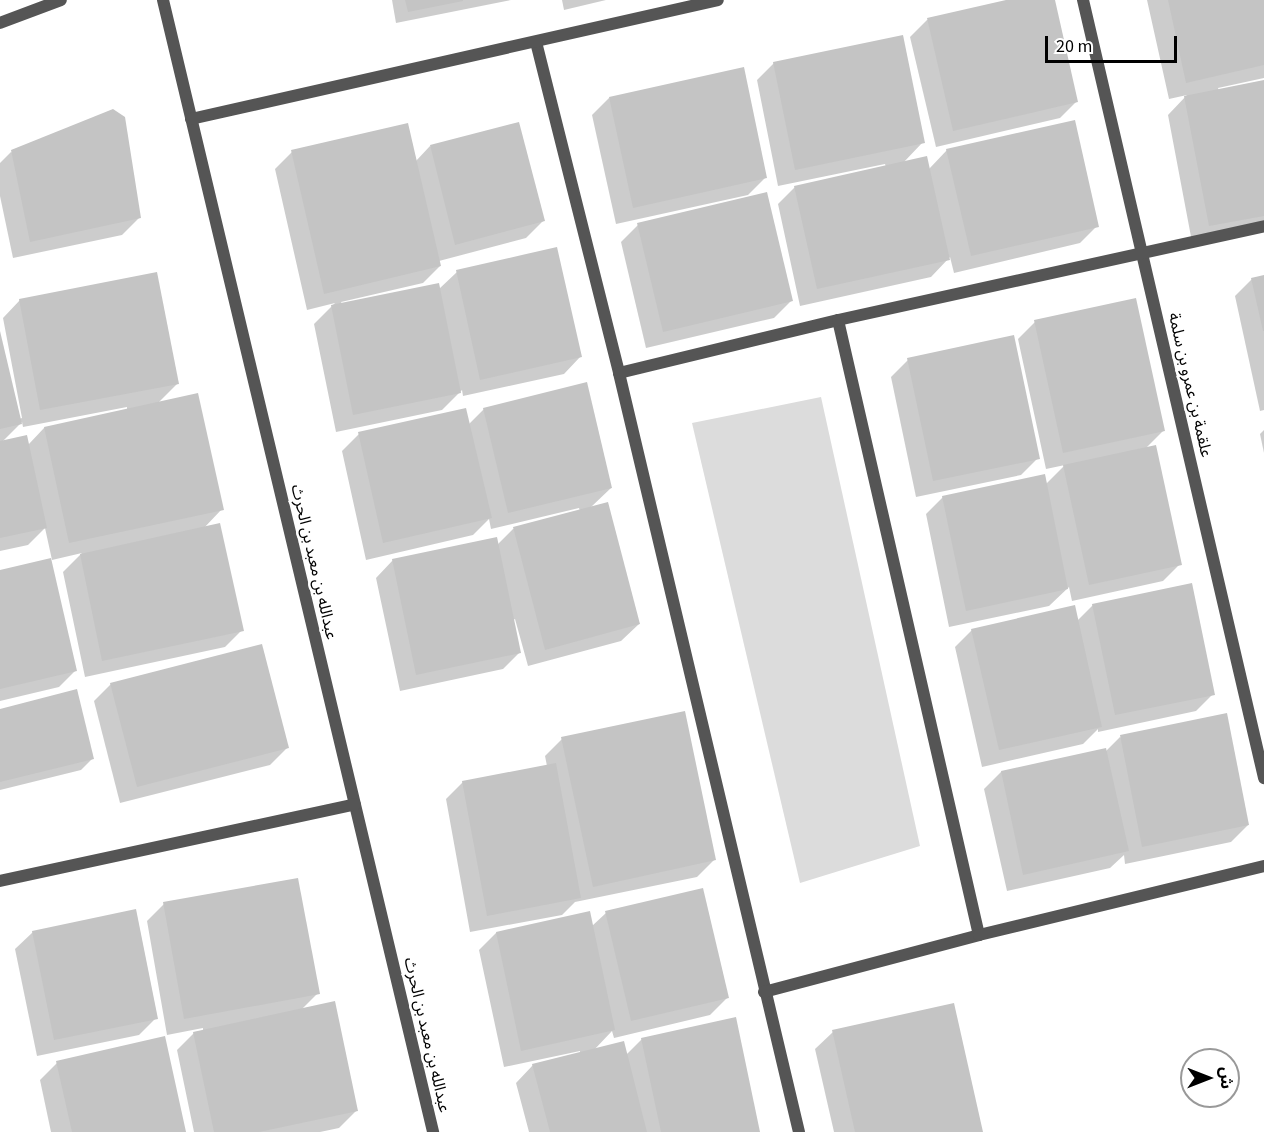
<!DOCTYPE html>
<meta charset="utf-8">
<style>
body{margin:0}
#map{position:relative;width:1264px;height:1132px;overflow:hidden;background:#fff;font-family:"Source Sans 3","Noto Sans Arabic",sans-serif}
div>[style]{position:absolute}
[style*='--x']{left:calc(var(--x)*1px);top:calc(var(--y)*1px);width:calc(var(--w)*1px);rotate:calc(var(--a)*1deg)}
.green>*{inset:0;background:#dcdcdc}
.shadow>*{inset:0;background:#0003}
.building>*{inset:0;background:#c4c4c4}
.minor>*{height:12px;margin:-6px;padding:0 6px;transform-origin:6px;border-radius:6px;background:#555}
span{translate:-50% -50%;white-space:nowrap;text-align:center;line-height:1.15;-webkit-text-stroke:5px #fff;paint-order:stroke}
.street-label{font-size:16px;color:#000}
.north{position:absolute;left:1180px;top:1048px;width:60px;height:60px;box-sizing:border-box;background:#fff;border:2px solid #999;border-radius:50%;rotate:90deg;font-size:16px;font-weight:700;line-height:24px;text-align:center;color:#000}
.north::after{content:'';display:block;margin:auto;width:21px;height:27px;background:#000;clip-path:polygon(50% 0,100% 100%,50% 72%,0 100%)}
.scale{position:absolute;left:1045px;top:36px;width:132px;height:27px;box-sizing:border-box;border:3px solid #000;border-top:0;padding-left:8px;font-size:18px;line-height:21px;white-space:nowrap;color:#000;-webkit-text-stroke:4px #fff;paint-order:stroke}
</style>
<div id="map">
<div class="green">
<i style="clip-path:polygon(821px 397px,920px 846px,800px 883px,692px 423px)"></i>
</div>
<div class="shadow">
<i style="clip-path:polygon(392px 0,511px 0,396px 23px)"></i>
<i style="clip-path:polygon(562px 0,606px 0,564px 10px)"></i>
<i style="clip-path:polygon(1013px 0,1053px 0,1077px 101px,1060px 118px,936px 147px,910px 37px,927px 20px)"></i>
<i style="clip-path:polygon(1147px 0,1264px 0,1264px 78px,1218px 88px,1219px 91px,1264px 82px,1264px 229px,1192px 242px,1168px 115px,1187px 95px,1169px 99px)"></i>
<i style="clip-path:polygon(774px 63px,923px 142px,903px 163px,929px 169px,947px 150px,1097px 226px,1080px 243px,954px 273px,950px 257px,931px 277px,800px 306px,778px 204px,795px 187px,886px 167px,885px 164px,778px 186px,757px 80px)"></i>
<i style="clip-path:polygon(609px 98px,766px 177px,748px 195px,616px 224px,592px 115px)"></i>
<i style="clip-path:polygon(430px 146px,543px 221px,526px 238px,439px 261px,440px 266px,423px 283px,341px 302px,342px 304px,439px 289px,457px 272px,581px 356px,564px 374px,463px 396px,462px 390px,442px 410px,336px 432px,314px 324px,335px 303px,307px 310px,275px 169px,292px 152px,415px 162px)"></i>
<i style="clip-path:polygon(11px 152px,140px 217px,122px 235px,13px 258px,0 196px,0 163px)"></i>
<i style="clip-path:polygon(638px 225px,791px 301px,774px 318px,646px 348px,621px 242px)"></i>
<i style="clip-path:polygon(1264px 276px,1264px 410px,1260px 411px,1235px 296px,1252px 279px)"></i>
<i style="clip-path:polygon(evenodd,20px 300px,177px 384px,158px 403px,222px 509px,203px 529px,242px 630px,225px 647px,85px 677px,63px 572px,82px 553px,52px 560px,45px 528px,28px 545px,0 551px,0 334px,19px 419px,22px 418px,3px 318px,20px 300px,127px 407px,127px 410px,44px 428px,28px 445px,1px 443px,22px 422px,23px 427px,127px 407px)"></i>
<i style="clip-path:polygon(1035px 322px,1163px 431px,1145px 449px,1180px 564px,1163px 581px,1072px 601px,1069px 587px,1049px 606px,949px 627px,926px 514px,943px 497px,1045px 485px,1065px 465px,1046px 469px,1018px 339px)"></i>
<i style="clip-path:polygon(908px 360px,1038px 458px,1021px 475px,916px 497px,891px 377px)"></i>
<i style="clip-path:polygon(484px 409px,611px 488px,590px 508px,639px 624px,621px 641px,528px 666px,515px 619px,513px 620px,520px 652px,503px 669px,400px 691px,376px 578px,393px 560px,497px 545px,513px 529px,580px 511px,579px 508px,491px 529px,489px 519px,473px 535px,366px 560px,342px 451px,359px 434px,469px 424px)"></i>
<i style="clip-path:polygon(1264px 430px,1264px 453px,1260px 434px)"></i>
<i style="clip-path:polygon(0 572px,76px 670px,59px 687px,0 701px)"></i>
<i style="clip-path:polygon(1093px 605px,1213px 694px,1196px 711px,1098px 732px,1098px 729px,1083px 744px,982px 767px,955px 647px,972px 630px,1077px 621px)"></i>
<i style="clip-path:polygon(111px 684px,287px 748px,270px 765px,120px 803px,94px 701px)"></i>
<i style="clip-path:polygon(0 710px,93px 758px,81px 770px,0 790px)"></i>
<i style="clip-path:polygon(1120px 737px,1248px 825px,1231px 842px,1125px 864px,1124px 855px,1110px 868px,1007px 891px,984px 789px,1001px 772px,1105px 752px)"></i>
<i style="clip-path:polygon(562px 739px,714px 860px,697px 877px,575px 902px,562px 915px,470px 932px,446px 799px,463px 782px,547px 766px,545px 756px)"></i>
<i style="clip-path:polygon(164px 904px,318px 993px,301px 1010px,356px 1111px,339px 1128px,320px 1132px,194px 1132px,177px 1050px,194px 1033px,203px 1031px,203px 1028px,167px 1035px,147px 921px)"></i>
<i style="clip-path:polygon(606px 913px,727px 998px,710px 1015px,614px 1038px,612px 1031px,594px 1050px,626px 1055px,642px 1039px,759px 1132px,529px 1132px,516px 1083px,533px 1065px,580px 1053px,580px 1051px,504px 1067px,479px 950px,496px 933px,592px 926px)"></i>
<i style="clip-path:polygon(33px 932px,156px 1018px,139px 1035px,37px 1056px,15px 949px)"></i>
<i style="clip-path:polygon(833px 1032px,981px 1132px,834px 1132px,815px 1049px)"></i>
<i style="clip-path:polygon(57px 1063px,184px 1132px,51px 1132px,40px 1080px)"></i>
</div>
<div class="building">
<i style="clip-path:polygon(405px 0,463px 0,463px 1px,408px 12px)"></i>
<i style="clip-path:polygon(1006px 0,1055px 0,1078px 102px,953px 131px,927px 18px)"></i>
<i style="clip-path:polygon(1168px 0,1264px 0,1264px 65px,1186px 83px)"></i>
<i style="clip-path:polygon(903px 35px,925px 143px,795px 170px,773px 62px)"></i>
<i style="clip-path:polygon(744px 67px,767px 178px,633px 208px,609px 97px)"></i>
<i style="clip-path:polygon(1264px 80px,1264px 216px,1209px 226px,1184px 96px)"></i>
<i style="clip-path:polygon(113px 109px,125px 117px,141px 218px,30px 242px,11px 150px)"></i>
<i style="clip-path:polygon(1075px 120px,1099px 227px,971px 256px,946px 149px)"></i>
<i style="clip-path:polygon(519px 122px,545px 221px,455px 245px,430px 145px)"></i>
<i style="clip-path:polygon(408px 123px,441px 266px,324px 294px,291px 150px)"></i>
<i style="clip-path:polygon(927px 156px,950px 260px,817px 289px,794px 186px)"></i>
<i style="clip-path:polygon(767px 192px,793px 301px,663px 332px,637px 223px)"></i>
<i style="clip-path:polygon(557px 247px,582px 357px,480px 380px,456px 270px)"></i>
<i style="clip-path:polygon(157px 272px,179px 384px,40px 410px,19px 299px)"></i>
<i style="clip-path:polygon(1264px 275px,1264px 331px,1263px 331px,1251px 278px)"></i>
<i style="clip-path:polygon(439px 283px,461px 393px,353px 415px,331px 305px)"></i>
<i style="clip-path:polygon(1136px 298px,1165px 431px,1063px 453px,1034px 320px)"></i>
<i style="clip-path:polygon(0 331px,22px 424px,0 429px)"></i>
<i style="clip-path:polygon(1014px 335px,1040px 459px,933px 481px,907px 358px)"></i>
<i style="clip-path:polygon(587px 382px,612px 488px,508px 513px,483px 408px)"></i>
<i style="clip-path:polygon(198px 393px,224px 510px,69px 543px,44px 427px)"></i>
<i style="clip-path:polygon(466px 408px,492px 518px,383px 543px,358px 432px)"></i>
<i style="clip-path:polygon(27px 435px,47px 528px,0 538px,0 441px)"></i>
<i style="clip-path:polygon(1156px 445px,1182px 565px,1089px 585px,1063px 465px)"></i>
<i style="clip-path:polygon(1045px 474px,1068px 589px,966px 611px,942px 496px)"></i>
<i style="clip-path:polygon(608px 502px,640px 624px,545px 650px,513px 527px)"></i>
<i style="clip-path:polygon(220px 523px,244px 631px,102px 661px,80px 554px)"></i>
<i style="clip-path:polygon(497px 537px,521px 653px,416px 675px,392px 559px)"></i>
<i style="clip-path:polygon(51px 558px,77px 671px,0 689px,0 570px)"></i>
<i style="clip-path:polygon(1192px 583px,1215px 695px,1115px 715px,1092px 604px)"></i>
<i style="clip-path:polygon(1075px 605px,1102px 727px,999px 750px,971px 629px)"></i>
<i style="clip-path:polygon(262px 644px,289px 748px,137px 787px,110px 683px)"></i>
<i style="clip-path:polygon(77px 689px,94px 759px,0 782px,0 709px)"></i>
<i style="clip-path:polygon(685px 711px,716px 860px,593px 887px,561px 737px)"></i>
<i style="clip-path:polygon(1227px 713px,1249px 825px,1142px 847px,1120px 735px)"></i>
<i style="clip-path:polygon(1106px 748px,1129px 851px,1023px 875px,1001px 771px)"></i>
<i style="clip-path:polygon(556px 763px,581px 898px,487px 916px,462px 781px)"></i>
<i style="clip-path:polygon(298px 878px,320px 994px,184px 1019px,163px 902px)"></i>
<i style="clip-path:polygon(703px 888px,729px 998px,631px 1021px,605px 911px)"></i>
<i style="clip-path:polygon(136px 909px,158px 1019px,54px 1040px,32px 931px)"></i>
<i style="clip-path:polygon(590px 911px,615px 1030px,521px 1051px,496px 932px)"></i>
<i style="clip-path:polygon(335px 1001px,358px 1111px,259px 1132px,214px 1132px,193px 1032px)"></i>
<i style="clip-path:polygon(954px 1003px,983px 1132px,855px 1132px,832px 1030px)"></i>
<i style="clip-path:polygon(736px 1017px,760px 1132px,661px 1132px,641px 1038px)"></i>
<i style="clip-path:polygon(165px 1036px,186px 1132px,72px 1132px,56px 1061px)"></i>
<i style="clip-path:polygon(624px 1041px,647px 1132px,550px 1132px,532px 1064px)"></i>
</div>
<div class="minor">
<i style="--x:163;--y:0;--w:1164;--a:76.58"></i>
<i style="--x:1083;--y:0;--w:799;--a:76.9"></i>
<i style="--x:0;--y:23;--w:65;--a:-20.7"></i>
<i style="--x:536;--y:42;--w:341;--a:75.9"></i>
<i style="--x:619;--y:373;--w:780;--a:76.66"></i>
<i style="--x:191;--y:119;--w:540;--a:-12.72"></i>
<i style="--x:838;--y:320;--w:631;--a:77.09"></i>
<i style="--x:619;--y:373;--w:225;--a:-13.6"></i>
<i style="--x:838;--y:320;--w:436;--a:-12.4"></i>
<i style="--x:0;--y:881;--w:363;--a:-12.2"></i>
<i style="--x:764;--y:992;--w:222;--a:-14.8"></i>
<i style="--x:979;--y:935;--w:293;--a:-13.6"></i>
</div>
<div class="street-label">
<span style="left:1190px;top:385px;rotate:77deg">علقمة بن عمرو بن سلمة</span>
<span style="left:314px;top:562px;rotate:77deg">عبدالله بن معبد بن الحرث</span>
<span style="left:427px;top:1035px;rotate:77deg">عبدالله بن معبد بن الحرث</span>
</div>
<div class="north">ش</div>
<div class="scale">20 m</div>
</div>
